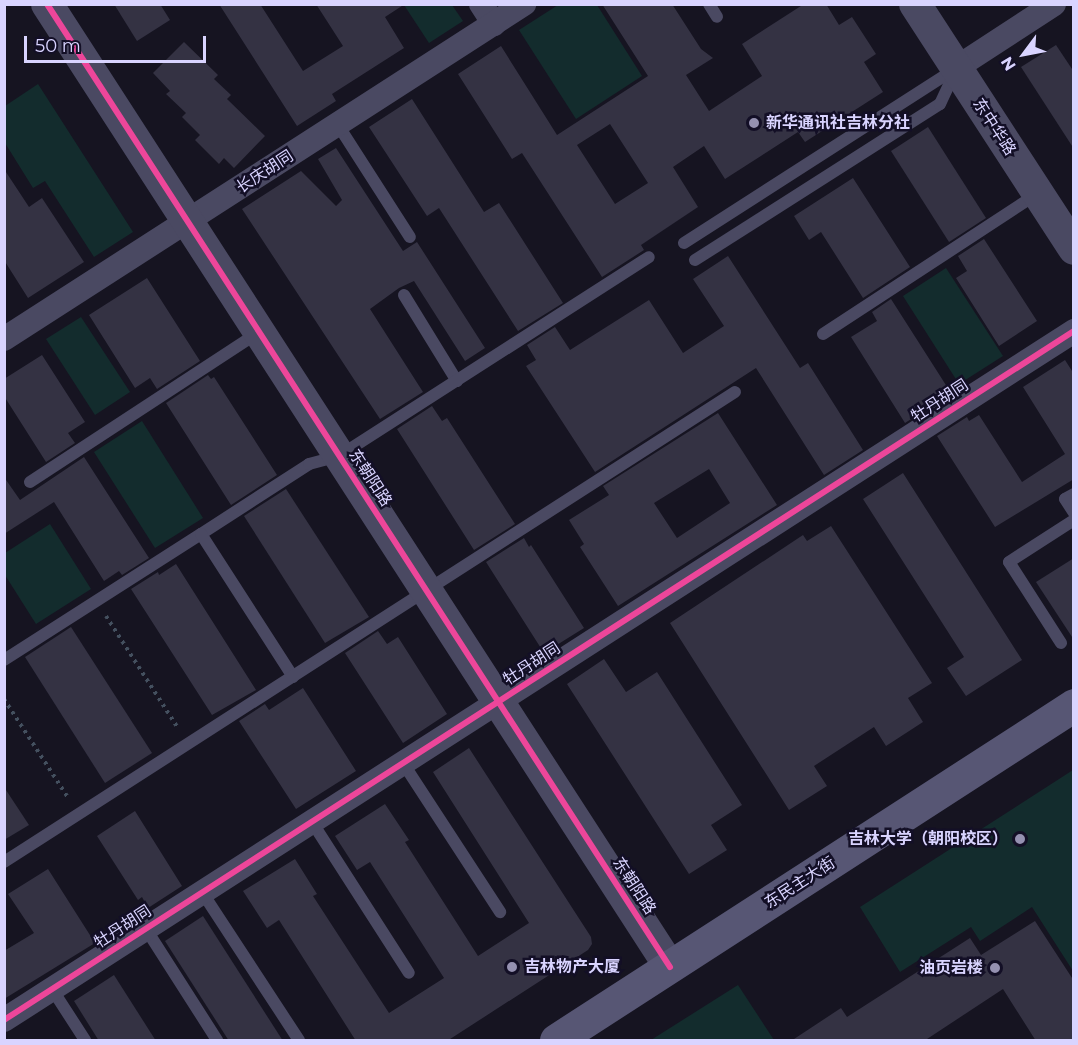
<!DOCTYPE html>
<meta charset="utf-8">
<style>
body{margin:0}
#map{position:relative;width:1078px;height:1045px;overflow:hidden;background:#161421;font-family:Montserrat,"Noto Sans SC",sans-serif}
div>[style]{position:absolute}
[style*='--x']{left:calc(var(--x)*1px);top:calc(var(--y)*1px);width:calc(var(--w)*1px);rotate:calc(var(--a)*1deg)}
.green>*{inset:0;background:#132c2d}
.building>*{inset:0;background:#343243}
.path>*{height:4px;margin-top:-2px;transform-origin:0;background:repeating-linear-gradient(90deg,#44505f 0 3px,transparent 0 7.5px)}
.service>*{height:12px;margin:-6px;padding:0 6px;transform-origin:6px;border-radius:6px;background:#4a4962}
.minor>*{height:24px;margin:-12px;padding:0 12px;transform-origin:12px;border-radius:12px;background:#4a4962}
.tertiary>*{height:32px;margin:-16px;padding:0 16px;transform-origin:16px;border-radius:16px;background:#4a4962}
.secondary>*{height:33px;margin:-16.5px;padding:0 16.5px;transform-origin:16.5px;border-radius:16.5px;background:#575674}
.cycleway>*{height:6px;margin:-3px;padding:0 3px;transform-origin:3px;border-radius:3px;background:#ed469a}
.dots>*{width:16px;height:16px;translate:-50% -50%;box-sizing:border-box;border:3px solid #130f26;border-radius:50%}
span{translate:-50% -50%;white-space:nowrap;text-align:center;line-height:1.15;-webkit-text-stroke:5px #130f26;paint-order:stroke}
.poi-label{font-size:16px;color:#d9d4ff;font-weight:700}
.left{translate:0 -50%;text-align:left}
.right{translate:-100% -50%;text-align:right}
.street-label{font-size:16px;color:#d9d4ff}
.frame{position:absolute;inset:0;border:6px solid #d9d4ff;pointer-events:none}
.north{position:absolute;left:994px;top:24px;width:60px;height:60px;-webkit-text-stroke:4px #130f26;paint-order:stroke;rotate:238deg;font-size:16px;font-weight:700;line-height:24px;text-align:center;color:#d9d4ff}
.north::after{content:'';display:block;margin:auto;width:21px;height:27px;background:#d9d4ff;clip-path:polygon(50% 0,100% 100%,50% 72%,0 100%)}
.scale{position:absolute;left:24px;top:36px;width:182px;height:27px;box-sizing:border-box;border:3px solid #d9d4ff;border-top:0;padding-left:8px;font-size:18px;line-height:21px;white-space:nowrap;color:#d9d4ff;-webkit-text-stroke:4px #130f26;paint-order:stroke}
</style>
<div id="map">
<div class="green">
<i style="clip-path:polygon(404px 5px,452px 5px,463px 21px,429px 43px)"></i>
<i style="clip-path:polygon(558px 5px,597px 5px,642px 76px,576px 119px,519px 30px)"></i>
<i style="clip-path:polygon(38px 84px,133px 232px,94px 257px,45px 181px,33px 188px,5px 143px,5px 106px)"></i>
<i style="clip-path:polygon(946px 268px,1003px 356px,959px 384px,903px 296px)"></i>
<i style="clip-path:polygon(81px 317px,130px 392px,95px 415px,46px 339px)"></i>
<i style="clip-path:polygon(142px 421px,203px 518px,155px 548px,94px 452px)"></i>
<i style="clip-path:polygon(50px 524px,91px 589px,36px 624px,5px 575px,5px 553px)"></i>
<i style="clip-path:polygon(1073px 770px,1073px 971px,1032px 907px,980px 941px,971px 927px,900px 972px,860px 907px)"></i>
<i style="clip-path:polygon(738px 985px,774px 1040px,651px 1040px)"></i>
</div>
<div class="building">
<i style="clip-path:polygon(114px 4px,160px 4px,170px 20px,137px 41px)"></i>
<i style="clip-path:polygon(219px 4px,260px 4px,303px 71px,343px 46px,316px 4px,405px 4px,385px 17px,404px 48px,332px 94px,336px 101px,297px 126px)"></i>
<i style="clip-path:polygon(evenodd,602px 4px,672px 4px,701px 49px,713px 58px,686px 75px,709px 111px,762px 76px,742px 44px,804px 4px,826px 4px,839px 25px,852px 17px,876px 54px,864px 62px,883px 92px,805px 142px,798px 132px,725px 179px,704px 146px,673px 167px,698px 207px,641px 245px,644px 250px,602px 277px,522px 153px,512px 159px,458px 74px,501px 46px,557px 135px,648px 76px,602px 4px,610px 124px,648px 183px,615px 204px,577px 145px,610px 124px)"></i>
<i style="clip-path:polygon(184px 42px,218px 75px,214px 79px,231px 95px,227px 99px,265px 136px,234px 168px,224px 158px,219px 164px,195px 140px,200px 135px,182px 117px,186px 113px,166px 94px,170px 91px,153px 73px)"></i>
<i style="clip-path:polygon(1056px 45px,1074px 72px,1074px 149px,1021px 67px)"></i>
<i style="clip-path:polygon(412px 99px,484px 212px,499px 203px,563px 303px,518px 331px,439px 208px,427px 216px,369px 127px)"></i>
<i style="clip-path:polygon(928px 127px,986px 218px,949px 242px,891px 151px)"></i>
<i style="clip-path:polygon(336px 148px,403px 251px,417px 242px,485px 348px,465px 361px,414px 281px,399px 288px,370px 309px,423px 392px,380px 419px,242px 209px,301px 171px,336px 206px,342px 200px,318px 159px)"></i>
<i style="clip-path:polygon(4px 169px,29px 207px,42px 198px,84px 262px,28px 298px,4px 260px)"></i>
<i style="clip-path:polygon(853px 178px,910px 267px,863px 298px,821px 232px,809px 240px,794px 216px)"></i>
<i style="clip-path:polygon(984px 239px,1037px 321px,999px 346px,956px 278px,967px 271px,958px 256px)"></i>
<i style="clip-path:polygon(728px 256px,800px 368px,808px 363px,863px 450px,824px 475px,756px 368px,595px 472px,526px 366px,536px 360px,527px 345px,555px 327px,570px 350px,649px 300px,683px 353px,724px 326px,693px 279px)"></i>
<i style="clip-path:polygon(147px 278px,200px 361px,157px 389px,150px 378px,135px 388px,89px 315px)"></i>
<i style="clip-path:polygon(891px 299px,951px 393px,905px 423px,851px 337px,877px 321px,872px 312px)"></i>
<i style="clip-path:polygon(42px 355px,85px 422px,68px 433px,75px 443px,46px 462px,4px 396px,4px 379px)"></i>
<i style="clip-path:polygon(1065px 360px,1074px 374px,1074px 479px,995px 527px,937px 436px,967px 417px,969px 421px,979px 415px,1022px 482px,1065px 454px,1023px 387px)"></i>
<i style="clip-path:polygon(208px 375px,211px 379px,214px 377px,277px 475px,231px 505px,166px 403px)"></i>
<i style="clip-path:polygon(432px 406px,442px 421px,447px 418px,515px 524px,474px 550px,397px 429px)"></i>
<i style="clip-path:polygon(evenodd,718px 413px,777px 505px,618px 606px,580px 547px,584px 544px,569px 520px,609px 495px,603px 486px,718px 413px,709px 469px,730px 503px,677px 538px,654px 503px,709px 469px)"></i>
<i style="clip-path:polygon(84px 457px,149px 558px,122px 575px,119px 571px,104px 581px,54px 502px,4px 534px,4px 477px,20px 500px)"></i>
<i style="clip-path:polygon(903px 473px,1022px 660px,966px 696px,947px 668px,964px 657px,863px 499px)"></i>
<i style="clip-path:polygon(286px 489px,369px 617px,325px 643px,244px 516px)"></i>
<i style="clip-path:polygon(831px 526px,932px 683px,908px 698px,923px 722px,886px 746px,874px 727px,814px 766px,827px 786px,789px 810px,670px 623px,803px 535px,807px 541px)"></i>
<i style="clip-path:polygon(524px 538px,529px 547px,531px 545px,584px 628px,544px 653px,486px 562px)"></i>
<i style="clip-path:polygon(1074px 558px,1074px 640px,1036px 582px)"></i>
<i style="clip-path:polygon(176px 564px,256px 690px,212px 715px,131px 589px,158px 572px,159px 575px)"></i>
<i style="clip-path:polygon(71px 627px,152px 753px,105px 783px,25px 657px)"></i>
<i style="clip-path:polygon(378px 631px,387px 644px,398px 637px,447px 714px,403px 743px,345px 653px)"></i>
<i style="clip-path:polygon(604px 659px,626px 692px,657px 672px,742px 805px,711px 825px,727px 850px,689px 874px,567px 684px)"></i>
<i style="clip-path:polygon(303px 688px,356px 771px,296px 809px,239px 721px,265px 704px,269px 710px)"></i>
<i style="clip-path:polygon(469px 748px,591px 937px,592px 944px,588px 950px,447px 1041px,356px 1041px,279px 920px,267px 928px,243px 891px,295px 859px,317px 894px,313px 896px,389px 1013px,444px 978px,370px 862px,357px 870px,335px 836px,385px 804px,409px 840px,405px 842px,478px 956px,529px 923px,433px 772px)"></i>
<i style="clip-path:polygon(4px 787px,29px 825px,4px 840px)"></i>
<i style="clip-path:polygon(135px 811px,182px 886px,148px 908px,142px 897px,138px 900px,97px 836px)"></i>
<i style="clip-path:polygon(48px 869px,95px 943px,4px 999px,4px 951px,34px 933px,8px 894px)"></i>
<i style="clip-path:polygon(203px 916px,283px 1041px,229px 1041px,165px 941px)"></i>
<i style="clip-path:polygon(1035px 921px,1074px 981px,1074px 1041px,1036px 1041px,1003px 989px,924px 1041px,791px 1041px,841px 1008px,847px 1017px,970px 938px,981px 955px)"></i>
<i style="clip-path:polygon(114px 975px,156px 1041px,99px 1041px,74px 1001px)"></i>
</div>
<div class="path">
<i style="--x:106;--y:616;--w:133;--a:57.3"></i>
<i style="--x:4;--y:699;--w:119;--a:57"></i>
</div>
<div class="service">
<i style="--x:709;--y:4;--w:15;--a:58"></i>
<i style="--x:338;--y:125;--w:133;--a:57.3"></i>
<i style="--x:684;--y:243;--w:322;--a:-32.7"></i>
<i style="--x:695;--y:260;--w:290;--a:-32.5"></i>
<i style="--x:940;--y:104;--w:38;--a:-65"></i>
<i style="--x:404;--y:295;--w:101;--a:58.4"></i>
<i style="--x:823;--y:334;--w:256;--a:-33.2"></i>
<i style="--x:30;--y:482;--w:272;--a:-33.2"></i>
<i style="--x:1074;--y:494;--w:10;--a:151"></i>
<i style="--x:1065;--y:499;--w:17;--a:57"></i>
<i style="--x:201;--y:534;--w:129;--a:-32.9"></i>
<i style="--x:309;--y:464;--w:31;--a:-15"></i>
<i style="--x:339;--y:456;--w:368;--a:-32.7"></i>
<i style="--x:1061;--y:643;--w:96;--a:-122.7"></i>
<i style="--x:1009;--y:562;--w:77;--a:-32.9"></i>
<i style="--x:4;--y:660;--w:234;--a:-32.6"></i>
<i style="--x:201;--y:534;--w:170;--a:57.2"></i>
<i style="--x:403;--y:763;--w:178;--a:56.9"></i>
<i style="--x:312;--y:822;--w:179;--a:57.3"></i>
<i style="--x:4;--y:862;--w:869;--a:-32.74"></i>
<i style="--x:202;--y:892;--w:177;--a:56.8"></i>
<i style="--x:146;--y:929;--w:132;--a:57.4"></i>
<i style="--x:52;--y:989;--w:61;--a:57.1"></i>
</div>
<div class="minor">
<i style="--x:481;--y:4;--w:24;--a:57"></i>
<i style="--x:956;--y:68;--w:117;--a:-33.1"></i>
<i style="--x:4;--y:339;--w:619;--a:-32.79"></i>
<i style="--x:4;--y:1020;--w:1273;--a:-32.78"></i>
</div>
<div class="tertiary">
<i style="--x:47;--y:4;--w:1147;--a:57.1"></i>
<i style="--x:915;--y:4;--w:292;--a:57"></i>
</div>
<div class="secondary">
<i style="--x:556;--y:1040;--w:617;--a:-32.89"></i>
</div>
<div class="cycleway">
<i style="--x:47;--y:4;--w:1147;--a:57.1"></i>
<i style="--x:4;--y:1020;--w:1273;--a:-32.78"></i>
</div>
<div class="dots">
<i style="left:754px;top:123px;background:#9591b1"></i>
<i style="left:1020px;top:839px;background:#9591b1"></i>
<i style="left:512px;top:967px;background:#9591b1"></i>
<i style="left:995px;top:968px;background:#9591b1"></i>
</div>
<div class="poi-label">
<span class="left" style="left:766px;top:123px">新华通讯社吉林分社</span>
<span class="right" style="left:1008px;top:839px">吉林大学（朝阳校区）</span>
<span class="left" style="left:524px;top:967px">吉林物产大厦</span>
<span class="right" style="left:983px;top:968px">油页岩楼</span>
</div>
<div class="street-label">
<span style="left:994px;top:127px;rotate:57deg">东中华路</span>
<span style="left:265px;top:172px;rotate:-33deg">长庆胡同</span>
<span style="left:940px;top:401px;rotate:-33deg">牡丹胡同</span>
<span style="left:370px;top:478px;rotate:57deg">东朝阳路</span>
<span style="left:532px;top:664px;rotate:-33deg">牡丹胡同</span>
<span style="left:800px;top:883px;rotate:-33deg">东民主大街</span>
<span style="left:634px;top:886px;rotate:57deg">东朝阳路</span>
<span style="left:123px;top:927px;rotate:-33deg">牡丹胡同</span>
</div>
<div class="frame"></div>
<div class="north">N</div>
<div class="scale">50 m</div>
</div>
